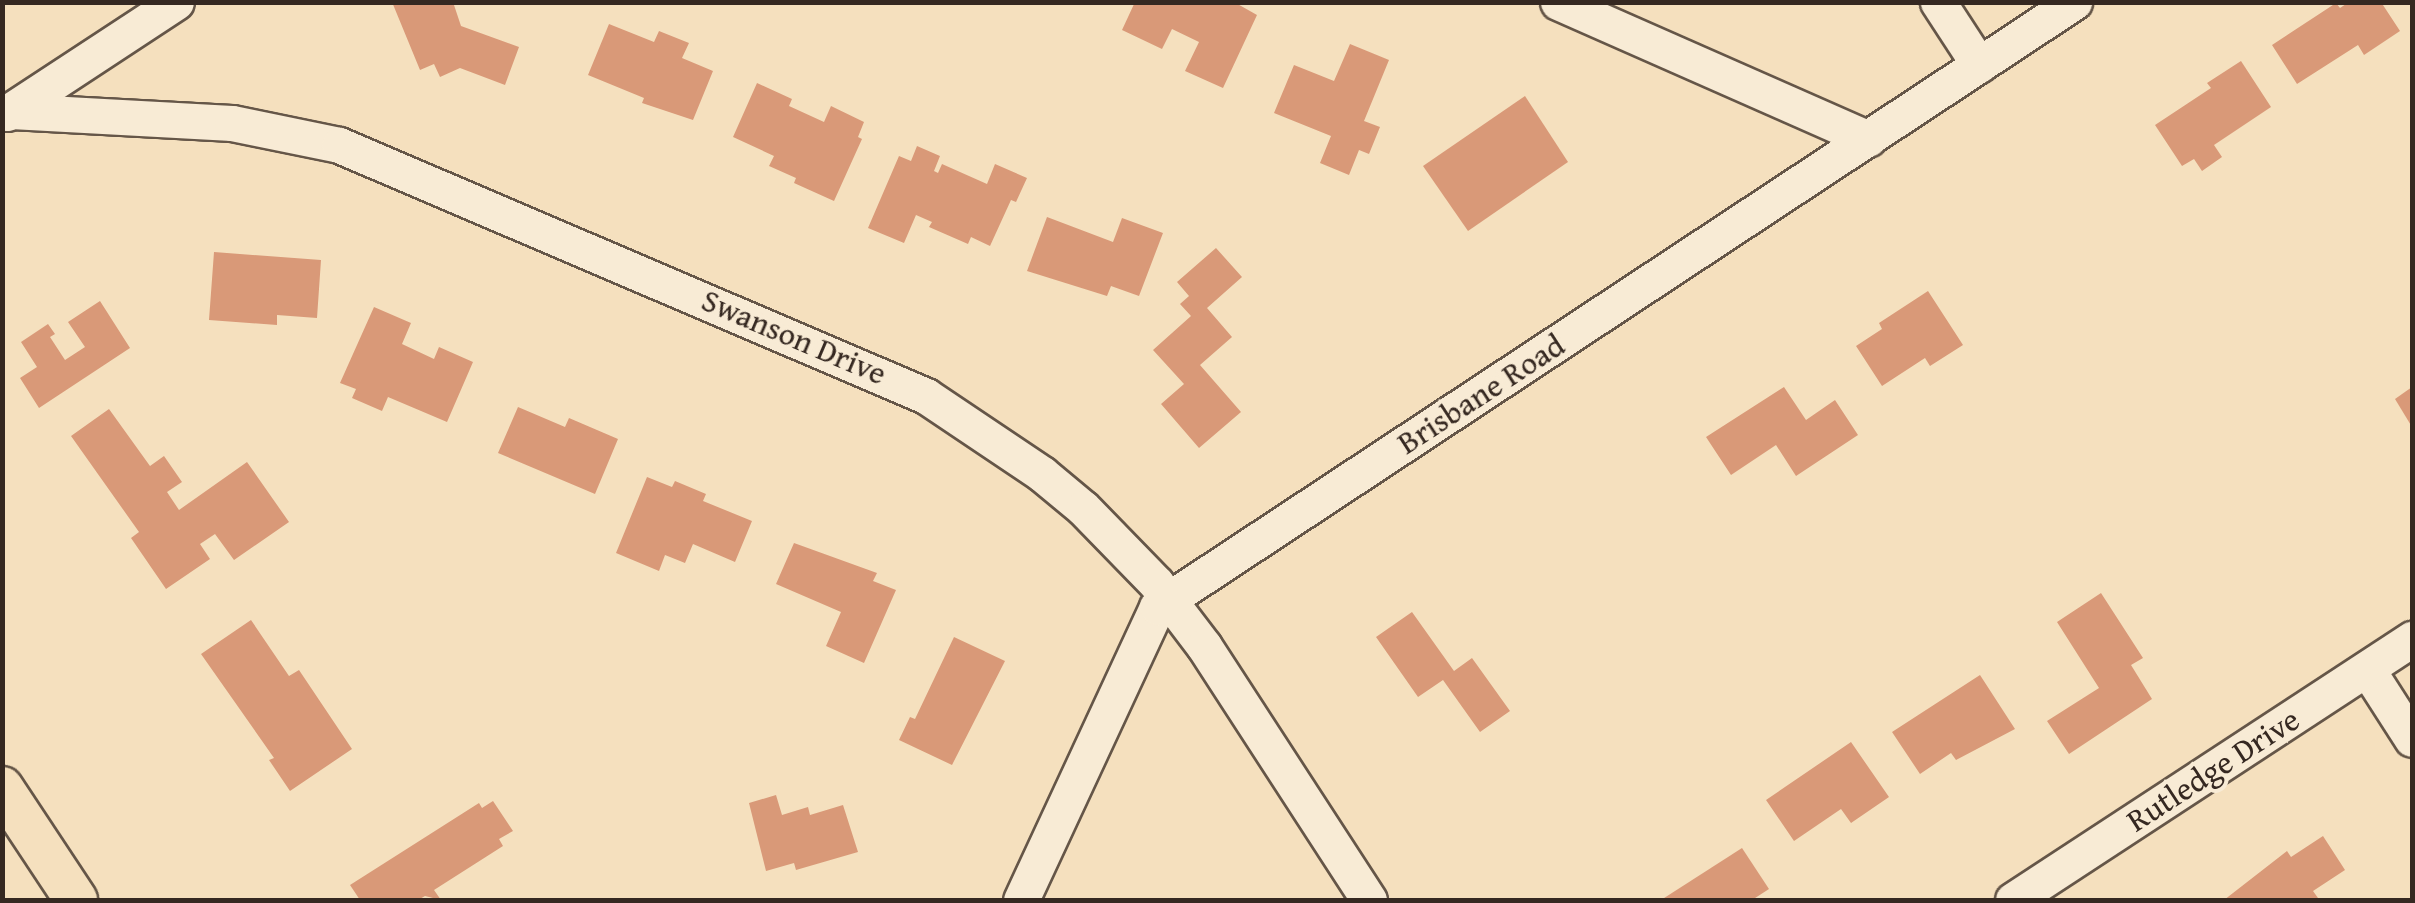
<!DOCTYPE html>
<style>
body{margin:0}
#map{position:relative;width:2415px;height:903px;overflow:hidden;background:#f5e0be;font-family:"Gentium Book Plus",serif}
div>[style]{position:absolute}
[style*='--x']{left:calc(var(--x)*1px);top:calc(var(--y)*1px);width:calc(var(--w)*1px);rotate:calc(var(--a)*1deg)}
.building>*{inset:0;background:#d99978}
.roads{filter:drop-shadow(2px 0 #655648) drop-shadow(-2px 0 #655648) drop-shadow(0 2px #655648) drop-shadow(0 -2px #655648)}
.minor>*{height:35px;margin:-17.5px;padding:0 17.5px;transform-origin:17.5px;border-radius:17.5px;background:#f8ebd5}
.major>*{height:42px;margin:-21px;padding:0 21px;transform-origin:21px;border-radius:21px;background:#f5e0be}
span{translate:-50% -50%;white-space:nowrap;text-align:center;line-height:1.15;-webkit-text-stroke:8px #f8ebd5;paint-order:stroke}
.street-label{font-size:32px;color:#352821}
.frame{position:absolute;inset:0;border:5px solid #352821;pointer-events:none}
</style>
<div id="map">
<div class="building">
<i style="clip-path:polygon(392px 2px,453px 2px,461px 26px,519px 47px,505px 85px,460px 68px,440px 77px,434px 64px,420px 70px)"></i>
<i style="clip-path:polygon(1135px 2px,1234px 2px,1257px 15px,1223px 88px,1185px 71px,1199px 42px,1172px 29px,1162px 49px,1122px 30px)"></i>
<i style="clip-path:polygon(2349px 2px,2381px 2px,2400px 31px,2364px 55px,2358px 45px,2297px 84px,2272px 45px,2336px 3px,2340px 8px)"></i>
<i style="clip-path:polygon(609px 24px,654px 42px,659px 31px,689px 43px,682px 58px,713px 71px,693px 120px,642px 103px,644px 98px,588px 75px)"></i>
<i style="clip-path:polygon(1350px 44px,1389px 60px,1364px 121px,1380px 127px,1369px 154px,1359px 150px,1349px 175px,1320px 163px,1331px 136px,1274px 113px,1294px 65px,1334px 81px)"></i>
<i style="clip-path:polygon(2241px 61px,2271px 107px,2214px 145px,2222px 157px,2202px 171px,2194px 159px,2182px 166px,2155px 125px,2211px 88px,2207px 83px)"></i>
<i style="clip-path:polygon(757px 83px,792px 99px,789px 106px,824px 122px,831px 106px,864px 122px,858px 137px,862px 139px,834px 201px,794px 183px,796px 178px,769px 166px,774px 156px,733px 137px)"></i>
<i style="clip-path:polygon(1525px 96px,1568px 162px,1468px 231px,1423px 166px)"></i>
<i style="clip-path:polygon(917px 146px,940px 156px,934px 171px,938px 173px,942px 164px,987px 184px,995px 164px,1027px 178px,1016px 202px,1011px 200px,990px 246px,971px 237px,968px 244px,929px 227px,932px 222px,916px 215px,904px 243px,868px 228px,899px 156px,911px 161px)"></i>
<i style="clip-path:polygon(1047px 217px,1113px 242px,1122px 218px,1163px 233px,1139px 296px,1111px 286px,1107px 296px,1027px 271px)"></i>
<i style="clip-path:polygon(1216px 248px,1242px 277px,1207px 308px,1232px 337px,1200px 365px,1241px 412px,1199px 448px,1161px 404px,1184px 384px,1153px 350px,1191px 316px,1180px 304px,1189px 296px,1177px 282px)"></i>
<i style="clip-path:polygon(214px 252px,321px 260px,317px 318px,277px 315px,277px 325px,209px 320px)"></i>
<i style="clip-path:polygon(1928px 291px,1963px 345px,1930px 366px,1925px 358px,1882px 386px,1856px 346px,1882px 329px,1879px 323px)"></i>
<i style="clip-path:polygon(100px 301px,130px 348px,39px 408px,20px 378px,37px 367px,21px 342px,48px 324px,55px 334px,50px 337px,65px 360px,85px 347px,68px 322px)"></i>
<i style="clip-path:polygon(374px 307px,411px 323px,402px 344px,434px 359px,439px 347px,473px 362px,447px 422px,388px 397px,382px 411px,352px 398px,356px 389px,340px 383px)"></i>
<i style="clip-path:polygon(1784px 387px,1806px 420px,1835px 400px,1858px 435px,1796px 476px,1776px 445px,1731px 475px,1706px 437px)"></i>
<i style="clip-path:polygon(2412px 387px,2412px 427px,2395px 399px)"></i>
<i style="clip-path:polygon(518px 407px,565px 427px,569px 418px,618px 439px,595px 494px,498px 453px)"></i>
<i style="clip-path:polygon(109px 409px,150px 466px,164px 456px,182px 482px,167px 492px,179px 510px,247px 462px,289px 522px,234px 560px,215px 534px,200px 544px,210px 559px,166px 589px,131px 538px,139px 532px,71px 436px)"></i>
<i style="clip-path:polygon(647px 477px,672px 487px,675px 481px,706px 494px,703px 501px,752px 521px,735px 562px,693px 544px,685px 563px,665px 555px,659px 571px,616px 553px)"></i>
<i style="clip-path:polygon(794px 543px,877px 573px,873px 581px,896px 590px,864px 663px,826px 646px,841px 612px,776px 584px)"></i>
<i style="clip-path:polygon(2101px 593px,2143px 658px,2131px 665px,2152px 699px,2069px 754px,2047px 721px,2099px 688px,2057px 622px)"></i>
<i style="clip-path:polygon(1412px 612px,1454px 671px,1472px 658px,1510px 711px,1480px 732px,1443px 680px,1418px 697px,1376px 637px)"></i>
<i style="clip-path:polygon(251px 620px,289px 676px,299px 670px,352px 749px,290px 791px,269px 760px,274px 758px,201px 654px)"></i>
<i style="clip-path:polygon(954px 637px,1005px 661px,952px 765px,899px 740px,910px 717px,915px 719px)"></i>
<i style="clip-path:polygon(1980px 675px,2015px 729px,1956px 760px,1951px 753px,1920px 774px,1892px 732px)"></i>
<i style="clip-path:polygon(1851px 742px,1889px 797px,1851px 823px,1841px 809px,1794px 841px,1766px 800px)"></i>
<i style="clip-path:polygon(776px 795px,782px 815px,808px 807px,810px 815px,843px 805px,858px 852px,796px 870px,794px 863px,766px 871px,749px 803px)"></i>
<i style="clip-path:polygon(493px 801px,513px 831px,499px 839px,503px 846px,434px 890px,441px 900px,425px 896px,418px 900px,360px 900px,350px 885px,479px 803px,482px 808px)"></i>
<i style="clip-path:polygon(2323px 836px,2345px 870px,2313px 891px,2318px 898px,2314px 900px,2224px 900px,2287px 851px,2291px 857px)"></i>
<i style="clip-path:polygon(1742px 848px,1769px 889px,1752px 900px,1661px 900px)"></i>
</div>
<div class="roads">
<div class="minor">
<i style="--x:1558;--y:2;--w:339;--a:23.8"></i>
<i style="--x:1938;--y:2;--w:75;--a:56.9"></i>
<i style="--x:11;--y:111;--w:221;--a:3.1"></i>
<i style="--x:232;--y:123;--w:109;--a:11.6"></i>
<i style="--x:339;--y:145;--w:638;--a:23.15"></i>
<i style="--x:926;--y:396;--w:140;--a:33.9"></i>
<i style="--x:1042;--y:474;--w:53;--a:39.7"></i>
<i style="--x:1083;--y:508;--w:105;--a:45.8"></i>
<i style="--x:1156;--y:583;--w:79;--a:52.7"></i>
<i style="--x:1204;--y:646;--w:303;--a:57"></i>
<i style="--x:7;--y:113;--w:202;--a:-33.3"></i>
<i style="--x:2367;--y:669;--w:83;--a:57.3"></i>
<i style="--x:1021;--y:900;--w:323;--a:-65.1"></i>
<i style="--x:1157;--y:607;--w:1099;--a:-33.42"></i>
<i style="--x:2013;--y:900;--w:477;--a:-33.2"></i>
</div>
<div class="major">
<i style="--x:2;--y:788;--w:134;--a:56.5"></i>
</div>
</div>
<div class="street-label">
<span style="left:794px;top:337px;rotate:23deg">Swanson Drive</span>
<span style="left:1481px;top:394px;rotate:-33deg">Brisbane Road</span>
<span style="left:2213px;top:770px;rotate:-33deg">Rutledge Drive</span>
</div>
<div class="frame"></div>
</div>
